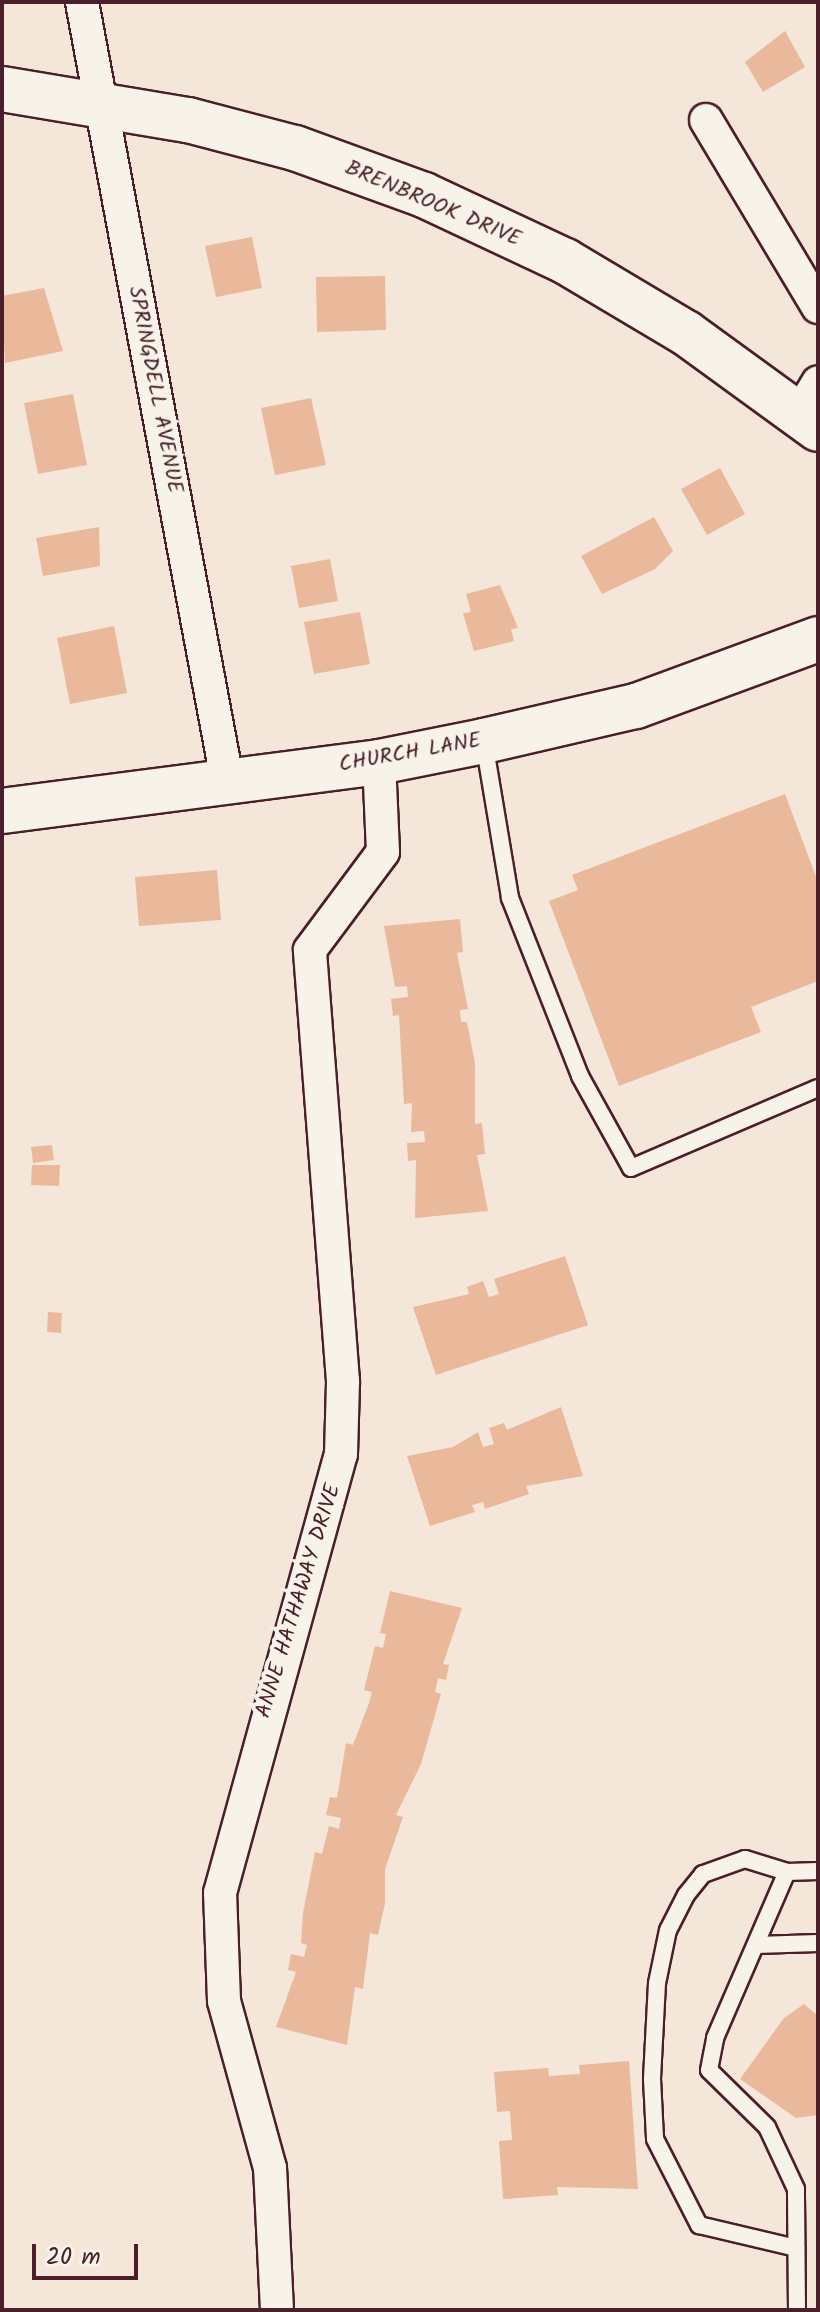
<!DOCTYPE html>
<style>
body{margin:0}
#map{position:relative;width:820px;height:2312px;overflow:hidden;background:#f4e7d9;font-family:Kalam,sans-serif}
div>[style]{position:absolute}
[style*='--x']{left:calc(var(--x)*1px);top:calc(var(--y)*1px);width:calc(var(--w)*1px);rotate:calc(var(--a)*1deg)}
.building>*{inset:0;background:#eab89b}
.roads{filter:drop-shadow(2px 0 #4a1f2b) drop-shadow(-2px 0 #4a1f2b) drop-shadow(0 2px #4a1f2b) drop-shadow(0 -2px #4a1f2b)}
.lane>*{height:16px;margin:-8px;padding:0 8px;transform-origin:8px;border-radius:8px;background:#f7f3e8}
.street>*{height:32px;margin:-16px;padding:0 16px;transform-origin:16px;border-radius:16px;background:#f7f3e8}
.secondary>*{height:44px;margin:-22px;padding:0 22px;transform-origin:22px;border-radius:22px;background:#f7f3e8}
span{translate:-50% -50%;white-space:nowrap;text-align:center;line-height:1.15;-webkit-text-stroke:8px #f7f3e8;paint-order:stroke}
.street-label{font-size:22px;color:#4a1f2b}
.frame{position:absolute;inset:0;border:4px solid #4a1f2b;pointer-events:none}
.scale{position:absolute;left:32px;top:2244px;width:106px;height:36px;box-sizing:border-box;border:4px solid #4a1f2b;border-top:0;padding-left:10px;font-size:24px;line-height:28px;white-space:nowrap;color:#4a1f2b;-webkit-text-stroke:6px #f7f3e8;paint-order:stroke}
</style>
<div id="map">
<div class="building">
<i style="clip-path:polygon(785px 31px,805px 67px,763px 92px,745px 62px)"></i>
<i style="clip-path:polygon(252px 237px,262px 288px,216px 297px,205px 246px)"></i>
<i style="clip-path:polygon(385px 276px,386px 330px,317px 332px,316px 277px)"></i>
<i style="clip-path:polygon(44px 288px,63px 351px,5px 363px,2px 296px)"></i>
<i style="clip-path:polygon(73px 394px,87px 465px,38px 474px,24px 403px)"></i>
<i style="clip-path:polygon(311px 398px,326px 465px,275px 475px,261px 408px)"></i>
<i style="clip-path:polygon(720px 468px,745px 514px,707px 535px,681px 489px)"></i>
<i style="clip-path:polygon(654px 517px,673px 551px,655px 569px,602px 594px,581px 556px)"></i>
<i style="clip-path:polygon(99px 527px,100px 566px,43px 576px,36px 538px)"></i>
<i style="clip-path:polygon(330px 559px,338px 601px,299px 608px,291px 566px)"></i>
<i style="clip-path:polygon(500px 585px,518px 628px,511px 629px,514px 641px,474px 651px,463px 613px,471px 612px,466px 594px)"></i>
<i style="clip-path:polygon(360px 612px,370px 664px,314px 674px,304px 622px)"></i>
<i style="clip-path:polygon(114px 626px,127px 693px,70px 704px,57px 638px)"></i>
<i style="clip-path:polygon(785px 794px,818px 882px,818px 981px,751px 1007px,761px 1032px,619px 1086px,549px 901px,578px 890px,572px 875px)"></i>
<i style="clip-path:polygon(217px 870px,221px 920px,139px 926px,135px 877px)"></i>
<i style="clip-path:polygon(460px 919px,463px 952px,457px 953px,468px 1009px,460px 1010px,461px 1022px,467px 1022px,475px 1063px,475px 1124px,482px 1123px,485px 1154px,477px 1155px,488px 1211px,415px 1218px,416px 1160px,408px 1161px,407px 1143px,425px 1142px,424px 1131px,411px 1132px,412px 1103px,404px 1104px,399px 1015px,393px 1016px,391px 999px,408px 997px,407px 986px,395px 987px,384px 926px)"></i>
<i style="clip-path:polygon(52px 1145px,54px 1160px,33px 1163px,31px 1147px)"></i>
<i style="clip-path:polygon(32px 1165px,60px 1165px,59px 1186px,31px 1185px)"></i>
<i style="clip-path:polygon(565px 1256px,588px 1325px,436px 1375px,413px 1307px,469px 1294px,467px 1287px,483px 1281px,489px 1297px,499px 1294px,494px 1279px)"></i>
<i style="clip-path:polygon(48px 1312px,62px 1313px,61px 1333px,47px 1332px)"></i>
<i style="clip-path:polygon(561px 1407px,583px 1476px,526px 1486px,529px 1494px,485px 1509px,483px 1502px,472px 1505px,475px 1512px,430px 1526px,407px 1456px,453px 1447px,478px 1432px,483px 1447px,494px 1444px,489px 1428px,504px 1423px,507px 1430px)"></i>
<i style="clip-path:polygon(390px 1591px,462px 1608px,443px 1664px,449px 1665px,446px 1680px,438px 1678px,435px 1692px,441px 1694px,421px 1764px,396px 1815px,403px 1817px,385px 1869px,385px 1903px,378px 1935px,370px 1933px,363px 1989px,355px 1987px,347px 2045px,276px 2027px,296px 1972px,288px 1970px,291px 1954px,304px 1957px,307px 1945px,301px 1943px,303px 1913px,315px 1852px,322px 1854px,329px 1826px,339px 1829px,341px 1818px,326px 1815px,330px 1797px,337px 1798px,346px 1743px,353px 1745px,369px 1703px,372px 1692px,364px 1690px,375px 1646px,383px 1648px,386px 1634px,380px 1633px)"></i>
<i style="clip-path:polygon(804px 2004px,818px 2016px,818px 2115px,796px 2118px,740px 2079px,784px 2018px)"></i>
<i style="clip-path:polygon(629px 2061px,638px 2189px,557px 2187px,558px 2195px,503px 2199px,499px 2141px,512px 2140px,510px 2111px,497px 2112px,494px 2072px,548px 2068px,549px 2076px,580px 2074px,579px 2065px)"></i>
</div>
<div class="roads">
<div class="lane">
<i style="--x:484;--y:742;--w:158;--a:80.5"></i>
<i style="--x:510;--y:898;--w:191;--a:68.5"></i>
<i style="--x:580;--y:1076;--w:105;--a:61"></i>
<i style="--x:631;--y:1168;--w:203;--a:-23.2"></i>
<i style="--x:787;--y:1872;--w:44;--a:-162.8"></i>
<i style="--x:745;--y:1859;--w:45;--a:160.3"></i>
<i style="--x:703;--y:1874;--w:27;--a:129"></i>
<i style="--x:686;--y:1895;--w:39;--a:117"></i>
<i style="--x:668;--y:1930;--w:54;--a:101.7"></i>
<i style="--x:657;--y:1983;--w:96;--a:93"></i>
<i style="--x:652;--y:2079;--w:60;--a:87.1"></i>
<i style="--x:655;--y:2139;--w:97;--a:62.9"></i>
<i style="--x:699;--y:2225;--w:100;--a:13.3"></i>
<i style="--x:756;--y:1945;--w:62;--a:-1.8"></i>
<i style="--x:797;--y:2310;--w:121;--a:-90.5"></i>
<i style="--x:796;--y:2189;--w:68;--a:-115.1"></i>
<i style="--x:767;--y:2127;--w:81;--a:-135.5"></i>
<i style="--x:709;--y:2070;--w:33;--a:-79"></i>
<i style="--x:715;--y:2038;--w:181;--a:-66.6"></i>
<i style="--x:787;--y:1872;--w:31;--a:-2"></i>
</div>
<div class="street">
<i style="--x:82;--y:2;--w:790;--a:79.43"></i>
<i style="--x:706;--y:120;--w:218;--a:59.1"></i>
<i style="--x:799;--y:414;--w:37;--a:-59"></i>
<i style="--x:277;--y:2310;--w:142;--a:-92.8"></i>
<i style="--x:270;--y:2168;--w:173;--a:-105.4"></i>
<i style="--x:224;--y:2001;--w:108;--a:-92.1"></i>
<i style="--x:220;--y:1893;--w:455;--a:-74.6"></i>
<i style="--x:341;--y:1454;--w:73;--a:-88.4"></i>
<i style="--x:343;--y:1381;--w:432;--a:-94.4"></i>
<i style="--x:310;--y:950;--w:122;--a:-53.3"></i>
<i style="--x:383;--y:852;--w:90;--a:-92.5"></i>
</div>
<div class="secondary">
<i style="--x:2;--y:89;--w:189;--a:9.5"></i>
<i style="--x:188;--y:120;--w:111;--a:14.7"></i>
<i style="--x:295;--y:148;--w:137;--a:20"></i>
<i style="--x:424;--y:195;--w:156;--a:25.1"></i>
<i style="--x:565;--y:261;--w:141;--a:30.8"></i>
<i style="--x:686;--y:333;--w:163;--a:36"></i>
<i style="--x:2;--y:811;--w:380;--a:-7.4"></i>
<i style="--x:379;--y:762;--w:107;--a:-11.3"></i>
<i style="--x:484;--y:741;--w:156;--a:-13"></i>
<i style="--x:636;--y:706;--w:194;--a:-20.2"></i>
</div>
</div>
<div class="street-label">
<span style="left:433px;top:204px;rotate:23deg">BRENBROOK DRIVE</span>
<span style="left:155px;top:390px;rotate:79deg">SPRINGDELL AVENUE</span>
<span style="left:410px;top:753px;rotate:-10deg">CHURCH LANE</span>
<span style="left:299px;top:1601px;rotate:-73deg">ANNE HATHAWAY DRIVE</span>
</div>
<div class="frame"></div>
<div class="scale">20 m</div>
</div>
